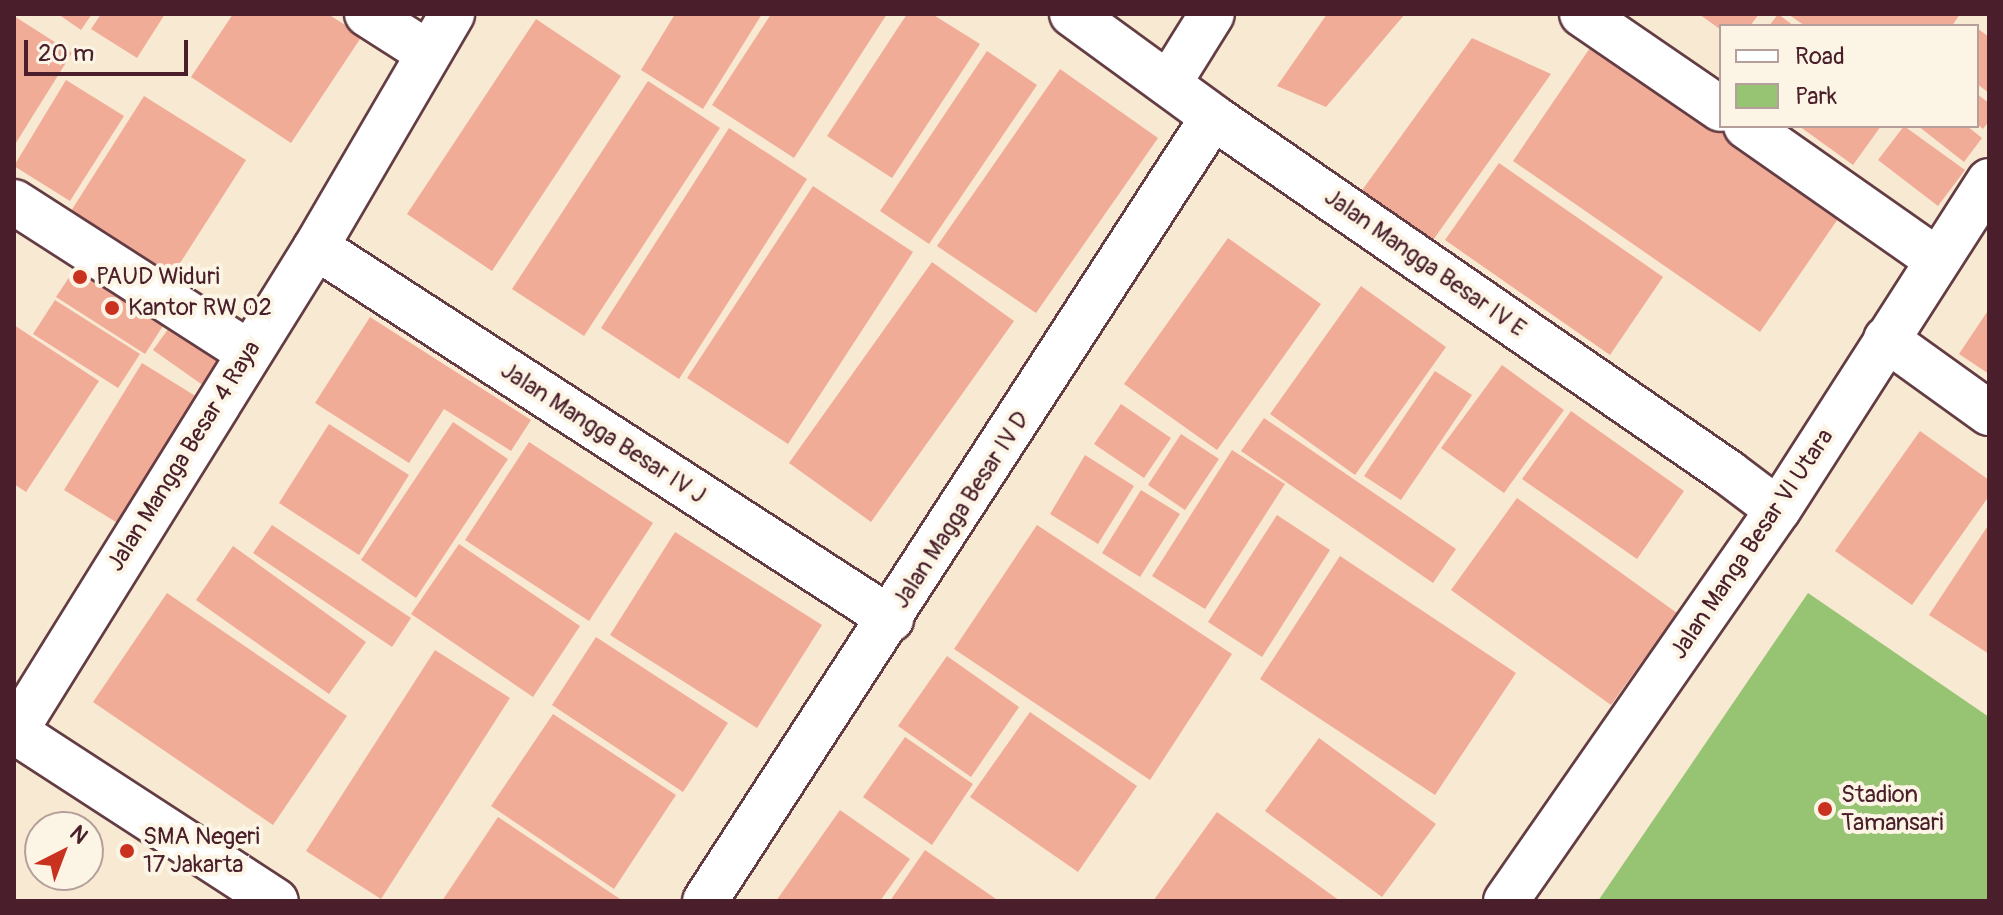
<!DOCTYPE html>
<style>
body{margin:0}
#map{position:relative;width:2003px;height:915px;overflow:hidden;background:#f8e9d2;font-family:Pangolin,sans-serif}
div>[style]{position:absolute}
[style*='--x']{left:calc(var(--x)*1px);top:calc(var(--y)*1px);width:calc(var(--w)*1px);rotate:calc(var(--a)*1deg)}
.green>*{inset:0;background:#96c473}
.building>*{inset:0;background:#f1ac98}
.roads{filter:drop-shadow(2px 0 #643d44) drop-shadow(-2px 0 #643d44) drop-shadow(0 2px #643d44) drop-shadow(0 -2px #643d44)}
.minor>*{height:44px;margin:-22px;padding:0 22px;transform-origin:22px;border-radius:22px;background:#fff}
.dots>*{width:22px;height:22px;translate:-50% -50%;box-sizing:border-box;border:4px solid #fcf5e5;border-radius:50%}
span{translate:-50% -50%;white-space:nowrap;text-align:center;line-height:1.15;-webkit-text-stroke:8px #fcf5e5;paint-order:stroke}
.street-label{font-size:24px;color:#4a1f2b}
.poi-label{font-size:24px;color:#4a1f2b}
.left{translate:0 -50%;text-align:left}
.frame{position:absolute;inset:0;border:16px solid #4a1f2b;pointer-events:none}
.legend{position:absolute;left:1719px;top:24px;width:260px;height:104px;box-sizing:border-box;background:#fcf5e5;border:2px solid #b59f9b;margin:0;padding:10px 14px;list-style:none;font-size:24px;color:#4a1f2b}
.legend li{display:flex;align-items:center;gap:16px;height:40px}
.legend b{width:40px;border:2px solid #b59f9b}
.north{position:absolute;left:24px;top:811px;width:80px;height:80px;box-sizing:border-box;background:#fcf5e5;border:2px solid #b59f9b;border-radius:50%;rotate:42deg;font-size:22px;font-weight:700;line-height:32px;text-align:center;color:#4a1f2b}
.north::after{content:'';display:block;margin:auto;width:28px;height:36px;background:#c8321e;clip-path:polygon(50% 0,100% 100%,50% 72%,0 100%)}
.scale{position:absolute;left:24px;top:40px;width:164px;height:36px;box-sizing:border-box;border:4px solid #4a1f2b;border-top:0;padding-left:10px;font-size:24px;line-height:28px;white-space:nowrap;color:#4a1f2b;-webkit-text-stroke:6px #fcf5e5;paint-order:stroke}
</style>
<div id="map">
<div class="green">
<i style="clip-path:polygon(1808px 593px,1989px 717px,1989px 901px,1598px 901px)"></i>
</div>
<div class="building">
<i style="clip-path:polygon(58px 14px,92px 14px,81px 30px)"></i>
<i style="clip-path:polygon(101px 14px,165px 14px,137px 58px,91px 29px)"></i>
<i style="clip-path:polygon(233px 14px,328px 14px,362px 36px,291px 143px,191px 77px)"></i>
<i style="clip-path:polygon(675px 14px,762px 14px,703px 109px,641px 70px)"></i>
<i style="clip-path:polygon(771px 14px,887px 14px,794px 158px,712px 105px)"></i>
<i style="clip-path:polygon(907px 14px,932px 14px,980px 44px,892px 178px,827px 136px)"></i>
<i style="clip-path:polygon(1327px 14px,1405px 14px,1326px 107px,1277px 86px)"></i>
<i style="clip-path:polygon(1699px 14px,1759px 14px,1750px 26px,1721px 26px,1721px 30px)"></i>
<i style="clip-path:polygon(1778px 14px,1794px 26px,1769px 26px)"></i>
<i style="clip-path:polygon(1788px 14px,1960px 14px,1952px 26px,1805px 26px)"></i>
<i style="clip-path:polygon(14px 16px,72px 53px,14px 146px)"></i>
<i style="clip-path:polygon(536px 19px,621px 76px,492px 271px,407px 214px)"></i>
<i style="clip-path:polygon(1977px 28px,1989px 37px,1989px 93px,1977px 84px)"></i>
<i style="clip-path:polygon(1472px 38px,1551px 74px,1426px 250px,1355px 200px)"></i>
<i style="clip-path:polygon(1594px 42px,1842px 213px,1760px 332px,1513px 161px)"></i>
<i style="clip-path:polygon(987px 51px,1037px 85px,929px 244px,880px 211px)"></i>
<i style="clip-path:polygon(1060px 69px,1158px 138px,1036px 313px,937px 246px)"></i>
<i style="clip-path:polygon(66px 80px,124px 116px,70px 201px,14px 166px)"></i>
<i style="clip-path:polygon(648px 81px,720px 128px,584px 336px,512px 289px)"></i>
<i style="clip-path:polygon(1977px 94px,1989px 103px,1989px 121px,1983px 129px,1977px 124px)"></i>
<i style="clip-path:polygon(144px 96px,246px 160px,168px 282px,66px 219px)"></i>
<i style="clip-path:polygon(1799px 126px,1881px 126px,1853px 165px)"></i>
<i style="clip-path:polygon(1904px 126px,1965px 170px,1938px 206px,1878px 160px)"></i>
<i style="clip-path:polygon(1918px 126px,1967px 126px,1982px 138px,1964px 162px)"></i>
<i style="clip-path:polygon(729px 128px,807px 179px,679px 379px,601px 328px)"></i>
<i style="clip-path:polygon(1499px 163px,1663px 277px,1610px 355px,1445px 240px)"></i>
<i style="clip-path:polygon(813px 186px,913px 252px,788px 444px,687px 378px)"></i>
<i style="clip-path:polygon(1228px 238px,1321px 304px,1217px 450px,1124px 384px)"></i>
<i style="clip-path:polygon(80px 261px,168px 318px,145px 354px,56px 297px)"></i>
<i style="clip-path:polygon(932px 262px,1014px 321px,871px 522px,789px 463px)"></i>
<i style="clip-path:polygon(1361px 286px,1446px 347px,1355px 475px,1270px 414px)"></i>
<i style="clip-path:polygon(55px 300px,140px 354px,118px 388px,33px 334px)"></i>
<i style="clip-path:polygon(1989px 309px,1989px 374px,1959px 354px)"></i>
<i style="clip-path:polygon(370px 317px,531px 420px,511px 451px,444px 409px,409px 463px,315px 403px)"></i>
<i style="clip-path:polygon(174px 321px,224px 357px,204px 386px,153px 350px)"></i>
<i style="clip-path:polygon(14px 325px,99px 381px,26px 492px,14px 484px)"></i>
<i style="clip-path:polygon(142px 363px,202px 400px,124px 527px,64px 490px)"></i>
<i style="clip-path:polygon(1502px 365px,1564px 410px,1504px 493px,1441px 448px)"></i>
<i style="clip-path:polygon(1435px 371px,1472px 395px,1401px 500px,1364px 476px)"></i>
<i style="clip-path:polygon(1121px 404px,1171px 438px,1144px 478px,1094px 444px)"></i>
<i style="clip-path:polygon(1571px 411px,1684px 491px,1637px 559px,1522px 479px)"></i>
<i style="clip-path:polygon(1264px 418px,1456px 549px,1433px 583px,1241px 451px)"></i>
<i style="clip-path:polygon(453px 422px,508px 459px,416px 598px,361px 560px)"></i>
<i style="clip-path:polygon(329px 424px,409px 475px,359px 555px,279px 503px)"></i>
<i style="clip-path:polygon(1920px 431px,1989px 480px,1989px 496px,1912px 605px,1835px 551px)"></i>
<i style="clip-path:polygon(1181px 434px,1219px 459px,1185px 510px,1148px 485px)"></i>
<i style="clip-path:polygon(529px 442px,653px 523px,589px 621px,465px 540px)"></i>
<i style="clip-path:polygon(1232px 450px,1285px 484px,1205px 609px,1152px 576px)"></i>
<i style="clip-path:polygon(1085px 455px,1134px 486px,1098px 544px,1050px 514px)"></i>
<i style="clip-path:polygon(1141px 490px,1180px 514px,1140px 577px,1102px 553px)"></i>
<i style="clip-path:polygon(1517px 498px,1677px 613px,1611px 705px,1451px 590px)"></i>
<i style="clip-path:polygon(1277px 515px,1330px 550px,1262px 657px,1208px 622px)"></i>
<i style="clip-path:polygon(1989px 524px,1989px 654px,1929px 615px)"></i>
<i style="clip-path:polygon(272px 525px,411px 618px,392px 647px,253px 553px)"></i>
<i style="clip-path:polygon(1037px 525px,1232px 654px,1150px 780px,954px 649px)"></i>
<i style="clip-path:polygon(675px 532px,822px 625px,757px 728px,610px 635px)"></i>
<i style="clip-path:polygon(459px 544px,580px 626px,533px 697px,411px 614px)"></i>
<i style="clip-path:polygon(233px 546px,366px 642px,329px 694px,196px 600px)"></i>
<i style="clip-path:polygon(1340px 556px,1516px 673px,1435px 795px,1260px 679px)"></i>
<i style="clip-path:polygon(167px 593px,347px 716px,273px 825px,93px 702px)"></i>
<i style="clip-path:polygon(596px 637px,728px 723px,683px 792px,552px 705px)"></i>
<i style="clip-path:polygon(435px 650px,510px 698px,381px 899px,306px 851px)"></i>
<i style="clip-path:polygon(947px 656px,1019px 707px,971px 777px,898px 726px)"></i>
<i style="clip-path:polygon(1030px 712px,1137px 786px,1078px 872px,970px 797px)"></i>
<i style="clip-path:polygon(553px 714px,676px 795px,614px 889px,491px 806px)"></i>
<i style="clip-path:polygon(905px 737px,973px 784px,932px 845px,863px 797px)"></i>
<i style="clip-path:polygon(1319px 738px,1436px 824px,1382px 897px,1265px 811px)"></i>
<i style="clip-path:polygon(840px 810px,910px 859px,880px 901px,776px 901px)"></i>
<i style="clip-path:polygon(1217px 812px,1340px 901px,1153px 901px)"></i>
<i style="clip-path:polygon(498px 817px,623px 901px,442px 901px)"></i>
<i style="clip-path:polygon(925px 850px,999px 901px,890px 901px)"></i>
</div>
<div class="roads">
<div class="minor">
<i style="--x:367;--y:14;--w:72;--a:32.6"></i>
<i style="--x:1072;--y:14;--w:175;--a:36.1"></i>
<i style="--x:1213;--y:117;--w:627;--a:34.6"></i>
<i style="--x:1729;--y:473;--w:61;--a:37.1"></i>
<i style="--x:1582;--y:14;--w:168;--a:34.4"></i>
<i style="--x:1169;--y:83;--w:81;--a:-58.1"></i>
<i style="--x:1746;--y:126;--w:232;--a:35"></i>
<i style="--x:14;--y:202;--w:278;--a:32.7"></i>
<i style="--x:316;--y:247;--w:685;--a:32.9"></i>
<i style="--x:1886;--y:339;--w:127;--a:35.7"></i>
<i style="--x:14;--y:731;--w:312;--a:33"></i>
<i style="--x:14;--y:733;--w:572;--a:-58.14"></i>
<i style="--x:316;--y:247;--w:270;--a:-59.7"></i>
<i style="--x:705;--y:901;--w:934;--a:-57.06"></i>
<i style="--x:1506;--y:901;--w:476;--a:-55.2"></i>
<i style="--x:1778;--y:510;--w:391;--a:-57.3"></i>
</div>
</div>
<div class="dots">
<i style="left:80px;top:277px;background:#c8321e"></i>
<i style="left:112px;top:308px;background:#c8321e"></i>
<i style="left:1825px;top:809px;background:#c8321e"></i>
<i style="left:127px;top:851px;background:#c8321e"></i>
</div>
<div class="street-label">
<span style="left:1425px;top:263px;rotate:35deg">Jalan Mangga Besar IV E</span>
<span style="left:603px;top:433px;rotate:33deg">Jalan Mangga Besar IV J</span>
<span style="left:184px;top:456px;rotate:-58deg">Jalan Mangga Besar 4 Raya</span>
<span style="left:961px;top:510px;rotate:-57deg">Jalan Magga Besar IV D</span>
<span style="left:1752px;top:544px;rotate:-56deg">Jalan Manga Besar VI Utara</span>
</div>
<div class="poi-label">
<span class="left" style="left:96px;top:277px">PAUD Widuri</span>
<span class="left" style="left:128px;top:308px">Kantor RW 02</span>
<span class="left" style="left:1841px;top:809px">Stadion<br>Tamansari</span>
<span class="left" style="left:143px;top:851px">SMA Negeri<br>17 Jakarta</span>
</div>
<div class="frame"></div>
<ul class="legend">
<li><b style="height:10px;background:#fff"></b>Road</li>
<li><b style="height:22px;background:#96c473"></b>Park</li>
</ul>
<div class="north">N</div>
<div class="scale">20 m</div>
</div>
